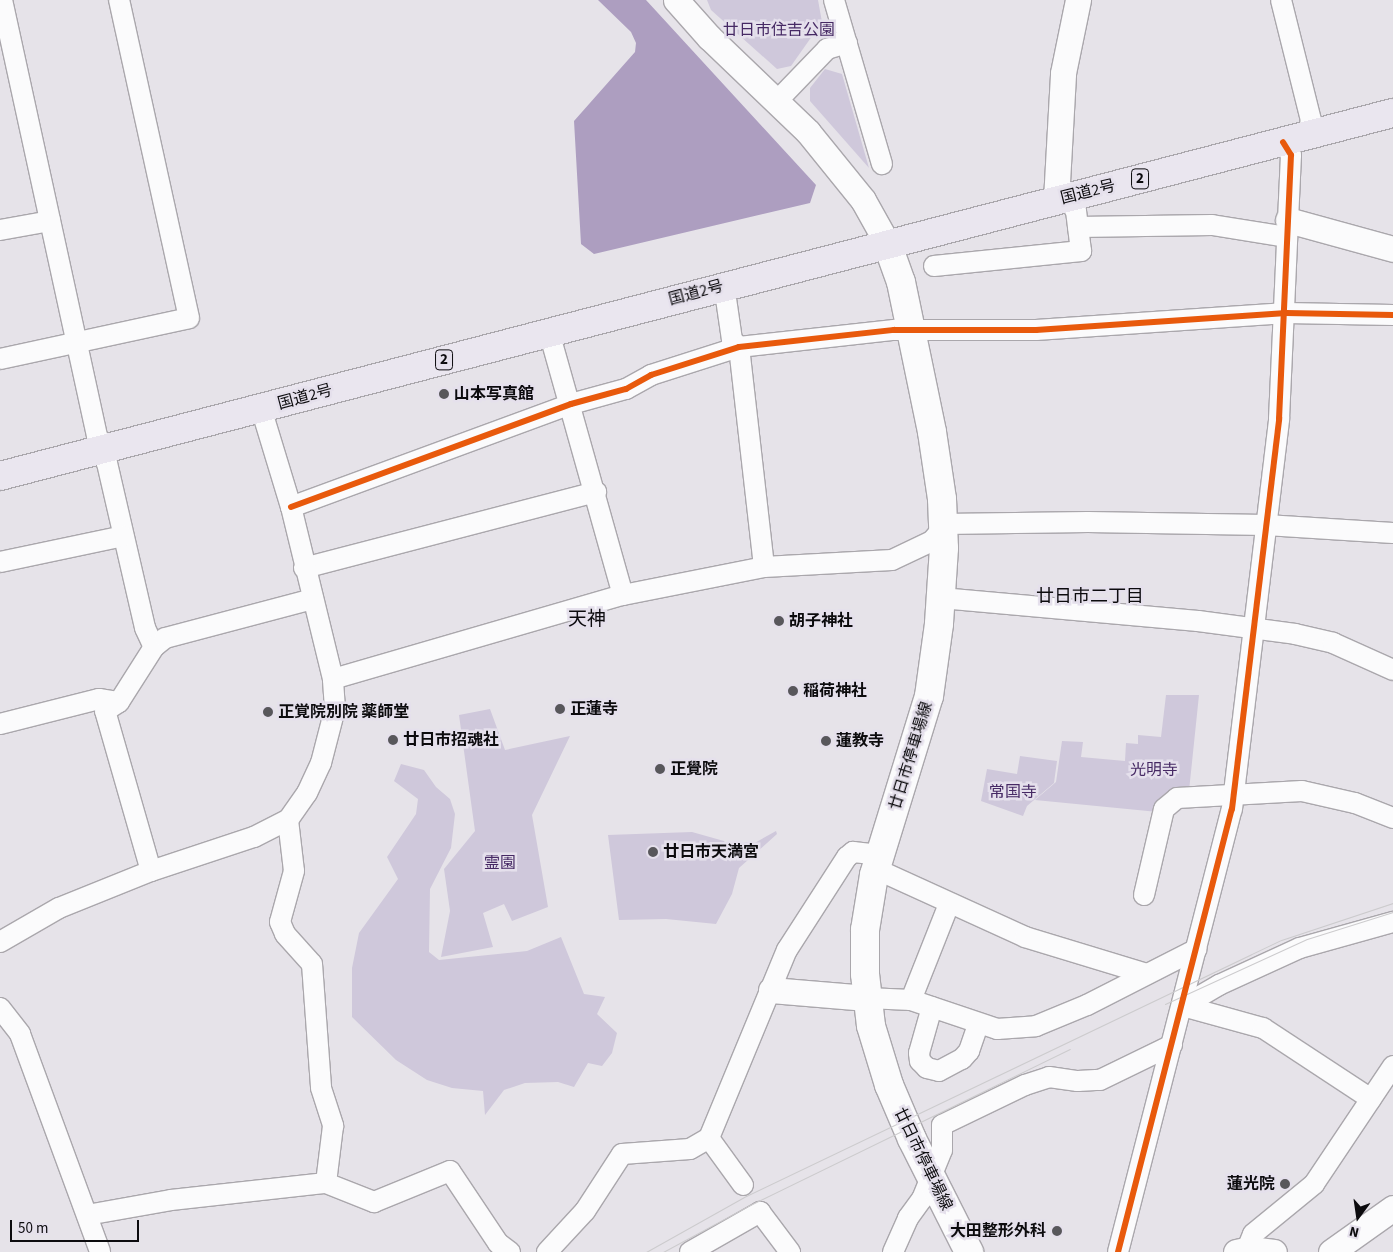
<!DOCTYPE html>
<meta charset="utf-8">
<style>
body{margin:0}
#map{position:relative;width:1393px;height:1252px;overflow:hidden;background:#e6e3e9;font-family:"Source Sans 3","Noto Sans JP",sans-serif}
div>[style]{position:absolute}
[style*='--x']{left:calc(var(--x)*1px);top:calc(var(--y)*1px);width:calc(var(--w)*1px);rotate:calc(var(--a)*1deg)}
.green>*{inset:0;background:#cfc8db}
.water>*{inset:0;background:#ad9ec0}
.roads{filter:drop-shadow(1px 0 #aaa7ac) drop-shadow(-1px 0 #aaa7ac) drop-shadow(0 1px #aaa7ac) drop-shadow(0 -1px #aaa7ac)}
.minor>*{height:20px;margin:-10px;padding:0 10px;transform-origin:10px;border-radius:10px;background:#fbfbfc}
.tertiary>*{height:25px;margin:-12.5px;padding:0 12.5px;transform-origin:12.5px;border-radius:12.5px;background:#fbfbfc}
.secondary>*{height:28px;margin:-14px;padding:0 14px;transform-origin:14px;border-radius:14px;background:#fbfbfc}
.trunk>*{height:28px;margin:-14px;padding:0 14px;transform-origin:14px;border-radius:14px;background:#eae6ef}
.tram>*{height:1px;margin:-0.5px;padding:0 0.5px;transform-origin:0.5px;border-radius:0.5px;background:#cccbcd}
.cycleway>*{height:6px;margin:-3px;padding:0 3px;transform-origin:3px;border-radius:3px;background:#e8590c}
.dots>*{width:14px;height:14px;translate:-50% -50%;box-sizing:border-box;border:2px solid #e5e0ec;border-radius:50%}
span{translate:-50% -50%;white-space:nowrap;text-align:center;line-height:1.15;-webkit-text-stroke:5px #e5e0ec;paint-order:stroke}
.shield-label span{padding:1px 4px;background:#e5e0ec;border:1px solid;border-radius:4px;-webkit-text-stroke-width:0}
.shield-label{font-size:15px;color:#0c0b0e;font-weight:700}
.park-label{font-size:16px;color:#462964}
.street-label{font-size:16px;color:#0c0b0e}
.poi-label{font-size:16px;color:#0c0b0e;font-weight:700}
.left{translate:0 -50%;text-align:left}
.right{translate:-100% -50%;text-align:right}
.neighbourhood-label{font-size:18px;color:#0c0b0e}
.quarter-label{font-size:19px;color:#0c0b0e}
.north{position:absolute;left:1333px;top:1192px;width:50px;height:50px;-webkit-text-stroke:4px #e5e0ec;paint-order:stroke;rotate:194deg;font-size:14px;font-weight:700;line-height:20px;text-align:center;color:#0c0b0e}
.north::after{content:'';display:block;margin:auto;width:18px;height:22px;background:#0c0b0e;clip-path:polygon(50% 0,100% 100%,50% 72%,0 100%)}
.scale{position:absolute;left:10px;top:1220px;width:129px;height:22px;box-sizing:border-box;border:2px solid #0c0b0e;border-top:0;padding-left:6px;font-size:15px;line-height:18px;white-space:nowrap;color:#0c0b0e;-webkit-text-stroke:4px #e5e0ec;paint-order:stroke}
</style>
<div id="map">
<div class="green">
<i style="clip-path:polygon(707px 0,818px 0,822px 22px,791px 66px,777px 69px,711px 10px)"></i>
<i style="clip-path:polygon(825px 69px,842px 74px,869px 168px,810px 101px,810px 88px)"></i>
<i style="clip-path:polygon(1166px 695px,1199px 695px,1189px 791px,1158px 812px,1035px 800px,1056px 782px,1062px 741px,1083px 742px,1081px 757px,1125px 761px,1126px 743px,1138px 744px,1138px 735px,1161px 737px)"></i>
<i style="clip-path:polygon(490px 709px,505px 750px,570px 736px,532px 815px,548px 907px,512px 921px,504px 904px,483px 913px,493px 947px,441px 957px,450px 911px,444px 869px,475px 831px,459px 715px)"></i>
<i style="clip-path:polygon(1020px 756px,1057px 761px,1054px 783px,1027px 806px,1023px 816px,981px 801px,987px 769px,1017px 774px)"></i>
<i style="clip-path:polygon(401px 764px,424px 770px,436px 787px,450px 799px,455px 814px,451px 848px,430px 889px,429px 952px,439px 960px,527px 951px,561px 937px,584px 994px,605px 997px,597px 1014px,617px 1033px,612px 1053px,602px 1066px,588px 1063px,574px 1087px,558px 1082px,525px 1083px,504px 1090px,485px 1115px,483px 1091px,452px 1088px,427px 1080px,396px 1060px,352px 1017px,352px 968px,359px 933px,398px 879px,387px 857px,416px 814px,418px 799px,394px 781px)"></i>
<i style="clip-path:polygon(776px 831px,777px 834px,739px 868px,732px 894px,716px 924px,666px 919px,619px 920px,608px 835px,692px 832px,724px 841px,727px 846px,748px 842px,751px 845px)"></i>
</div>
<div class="water">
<i style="clip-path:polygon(598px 0,646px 0,816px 185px,810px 203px,594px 254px,581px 244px,574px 121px,635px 52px,636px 43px,631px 32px)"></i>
</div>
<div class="roads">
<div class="minor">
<i style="--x:2;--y:0;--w:446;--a:77.7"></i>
<i style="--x:97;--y:436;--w:29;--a:70"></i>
<i style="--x:107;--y:463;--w:169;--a:77"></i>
<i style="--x:145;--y:628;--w:21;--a:65"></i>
<i style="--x:834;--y:0;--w:171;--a:73.7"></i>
<i style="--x:1281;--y:0;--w:124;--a:76"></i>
<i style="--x:1311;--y:120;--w:14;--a:102"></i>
<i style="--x:778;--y:100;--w:71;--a:-46.1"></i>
<i style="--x:827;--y:49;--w:21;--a:-17"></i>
<i style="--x:1078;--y:227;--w:134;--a:-0.9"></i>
<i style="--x:1212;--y:225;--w:75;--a:9.2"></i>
<i style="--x:0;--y:230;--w:51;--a:-10.2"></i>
<i style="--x:934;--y:266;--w:148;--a:-5.8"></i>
<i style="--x:1081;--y:251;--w:40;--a:-97.1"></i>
<i style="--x:1076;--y:211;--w:16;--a:-125"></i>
<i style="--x:724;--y:285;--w:56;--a:81.7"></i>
<i style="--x:732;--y:340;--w:10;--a:45"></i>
<i style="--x:739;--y:347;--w:221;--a:83.5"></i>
<i style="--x:549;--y:332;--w:273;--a:74.3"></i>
<i style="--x:0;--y:359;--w:193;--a:-12.2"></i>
<i style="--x:189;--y:318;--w:326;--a:-102.4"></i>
<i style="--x:291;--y:507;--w:298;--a:-20.2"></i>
<i style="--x:571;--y:404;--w:57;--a:-15.3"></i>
<i style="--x:626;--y:389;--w:29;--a:-29"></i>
<i style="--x:651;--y:375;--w:92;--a:-17.7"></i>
<i style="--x:739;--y:347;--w:156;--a:-6.3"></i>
<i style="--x:894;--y:330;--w:142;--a:0"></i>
<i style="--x:1036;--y:330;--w:251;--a:-3.9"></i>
<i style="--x:1286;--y:313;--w:107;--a:1.1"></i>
<i style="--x:943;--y:524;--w:145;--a:-0.8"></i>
<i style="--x:1088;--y:522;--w:178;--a:1"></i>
<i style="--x:1266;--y:525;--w:127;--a:3.6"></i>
<i style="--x:0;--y:562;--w:126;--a:-11.9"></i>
<i style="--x:304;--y:568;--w:302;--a:-14.6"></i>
<i style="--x:941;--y:598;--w:258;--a:5.1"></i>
<i style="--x:1198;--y:621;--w:98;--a:7.6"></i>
<i style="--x:1295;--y:634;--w:39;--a:13"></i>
<i style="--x:1333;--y:643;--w:66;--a:24.2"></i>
<i style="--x:333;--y:679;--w:302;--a:-16.2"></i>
<i style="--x:623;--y:595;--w:144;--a:-11.2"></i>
<i style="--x:764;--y:567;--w:128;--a:-3.1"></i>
<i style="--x:892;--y:560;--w:44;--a:-25.4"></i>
<i style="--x:932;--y:541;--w:17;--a:-50"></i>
<i style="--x:0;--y:724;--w:102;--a:-14.2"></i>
<i style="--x:99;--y:699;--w:20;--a:9"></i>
<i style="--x:288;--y:820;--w:51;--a:83.3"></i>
<i style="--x:294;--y:871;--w:53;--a:105.4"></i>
<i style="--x:280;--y:922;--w:13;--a:67"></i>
<i style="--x:285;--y:934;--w:40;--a:48"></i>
<i style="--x:312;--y:964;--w:124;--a:85.8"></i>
<i style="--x:321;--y:1088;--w:40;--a:72"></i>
<i style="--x:333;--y:1126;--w:57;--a:97"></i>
<i style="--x:326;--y:1183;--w:52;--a:21.6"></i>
<i style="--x:374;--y:1202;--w:82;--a:-22.2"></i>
<i style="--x:450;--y:1171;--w:87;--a:56.3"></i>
<i style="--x:498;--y:1243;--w:15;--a:37"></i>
<i style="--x:876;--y:869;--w:164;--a:24.5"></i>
<i style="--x:1025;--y:937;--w:127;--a:16.9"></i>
<i style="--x:151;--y:871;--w:166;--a:-106"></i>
<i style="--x:105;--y:711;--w:17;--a:-33"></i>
<i style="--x:119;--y:702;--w:65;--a:-57.5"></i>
<i style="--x:154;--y:647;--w:14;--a:-39"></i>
<i style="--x:165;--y:638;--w:153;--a:-14.8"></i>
<i style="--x:1144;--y:895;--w:88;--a:-76.9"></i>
<i style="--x:1164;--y:809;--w:17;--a:-40"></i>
<i style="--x:1177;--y:798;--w:125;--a:-3.2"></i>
<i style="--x:1302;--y:791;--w:54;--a:12.8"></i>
<i style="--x:1355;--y:803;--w:41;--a:21.5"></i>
<i style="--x:0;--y:942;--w:68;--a:-30"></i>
<i style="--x:59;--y:908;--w:99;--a:-21.9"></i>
<i style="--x:151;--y:871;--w:108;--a:-18.3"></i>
<i style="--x:254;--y:837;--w:38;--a:-27"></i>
<i style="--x:288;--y:820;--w:33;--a:-55"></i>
<i style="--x:307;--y:793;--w:33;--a:-65"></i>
<i style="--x:321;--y:763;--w:56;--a:-75.5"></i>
<i style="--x:335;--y:709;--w:30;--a:-94"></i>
<i style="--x:333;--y:679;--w:177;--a:-103.7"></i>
<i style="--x:291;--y:507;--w:103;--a:-106.9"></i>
<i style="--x:867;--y:998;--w:44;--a:2.6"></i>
<i style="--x:911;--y:1000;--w:91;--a:18.6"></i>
<i style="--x:997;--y:1029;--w:39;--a:-4"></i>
<i style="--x:1036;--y:1026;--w:55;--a:-22.4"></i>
<i style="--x:1087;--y:1005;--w:123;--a:-27"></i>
<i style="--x:911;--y:1000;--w:103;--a:-68.4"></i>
<i style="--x:1183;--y:1006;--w:42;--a:-30.3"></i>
<i style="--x:1219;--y:985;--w:89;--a:-24.6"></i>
<i style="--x:1300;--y:948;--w:97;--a:-15.6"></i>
<i style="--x:1183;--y:1006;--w:83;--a:15.4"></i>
<i style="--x:1263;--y:1028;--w:129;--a:33.3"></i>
<i style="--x:932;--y:1007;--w:48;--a:105.8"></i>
<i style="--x:919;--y:1053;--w:8;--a:83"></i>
<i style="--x:920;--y:1061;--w:10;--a:45"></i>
<i style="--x:927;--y:1068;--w:12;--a:14"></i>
<i style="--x:939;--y:1071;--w:26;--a:-28"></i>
<i style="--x:962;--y:1059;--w:11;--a:-49"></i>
<i style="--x:969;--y:1051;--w:28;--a:-71"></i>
<i style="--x:0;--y:1008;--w:33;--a:52"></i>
<i style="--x:20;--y:1034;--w:232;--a:69.8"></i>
<i style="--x:743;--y:1185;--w:58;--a:-125.9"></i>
<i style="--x:709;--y:1138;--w:204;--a:-67.5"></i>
<i style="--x:787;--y:950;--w:111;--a:-57.2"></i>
<i style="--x:847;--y:857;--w:8;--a:-40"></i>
<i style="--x:853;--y:852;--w:27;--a:6"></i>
<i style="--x:87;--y:1215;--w:85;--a:-10.1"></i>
<i style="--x:171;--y:1200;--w:156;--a:-6.3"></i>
<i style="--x:1247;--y:1249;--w:16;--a:-68"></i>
<i style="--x:1253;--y:1234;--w:79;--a:-39.3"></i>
<i style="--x:1314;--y:1184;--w:142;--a:-56.2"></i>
<i style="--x:547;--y:1252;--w:56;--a:-47.2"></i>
<i style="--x:585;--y:1211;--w:68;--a:-57"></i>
<i style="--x:622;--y:1154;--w:68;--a:-4.2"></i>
<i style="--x:690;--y:1149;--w:22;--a:-30"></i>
<i style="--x:690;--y:1252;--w:81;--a:-29.7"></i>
<i style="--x:760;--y:1212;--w:50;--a:53.1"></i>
<i style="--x:893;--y:1252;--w:37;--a:-66"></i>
<i style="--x:908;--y:1218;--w:24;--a:-54"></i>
<i style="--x:922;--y:1199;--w:53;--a:-67.8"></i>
<i style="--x:942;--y:1150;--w:25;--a:-90"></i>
<i style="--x:942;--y:1125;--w:92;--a:-25.7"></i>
<i style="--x:1025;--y:1085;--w:25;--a:-18"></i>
<i style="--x:1049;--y:1077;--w:29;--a:8"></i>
<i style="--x:1078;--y:1081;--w:22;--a:-3"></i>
<i style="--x:1100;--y:1080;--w:80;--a:-25.9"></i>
<i style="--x:1118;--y:1252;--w:457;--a:-75.6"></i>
<i style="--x:1232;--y:809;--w:393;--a:-83.1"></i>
<i style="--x:1279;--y:419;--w:264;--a:-87.4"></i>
<i style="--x:1291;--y:155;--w:15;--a:-122"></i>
</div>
<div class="tertiary">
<i style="--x:676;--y:0;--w:50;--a:48.3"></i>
<i style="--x:709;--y:37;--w:137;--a:43.8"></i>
<i style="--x:808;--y:132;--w:87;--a:51"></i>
<i style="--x:863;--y:200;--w:49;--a:60.8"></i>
<i style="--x:1056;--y:200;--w:127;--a:-86.8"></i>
<i style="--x:1063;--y:73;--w:75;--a:-78.4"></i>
<i style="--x:1288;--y:220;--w:109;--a:15.4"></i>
<i style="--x:771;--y:990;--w:96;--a:4.8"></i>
<i style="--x:1236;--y:1252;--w:14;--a:-12"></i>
<i style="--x:1250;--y:1249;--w:24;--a:7"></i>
<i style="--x:1331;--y:1252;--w:76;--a:-35.4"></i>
</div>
<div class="secondary">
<i style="--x:887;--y:243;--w:41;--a:70.3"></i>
<i style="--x:901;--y:282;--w:153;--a:78.3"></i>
<i style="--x:932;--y:432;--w:68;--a:81.5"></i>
<i style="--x:942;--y:499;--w:49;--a:87.7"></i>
<i style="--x:944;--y:548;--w:76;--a:93.8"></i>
<i style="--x:939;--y:624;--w:73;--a:97.9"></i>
<i style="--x:929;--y:696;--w:187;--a:107.1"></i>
<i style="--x:874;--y:875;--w:56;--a:99.3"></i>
<i style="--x:865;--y:930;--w:44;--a:90"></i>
<i style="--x:865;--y:974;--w:52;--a:83.4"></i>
<i style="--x:871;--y:1026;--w:62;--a:73"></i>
<i style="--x:889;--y:1085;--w:59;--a:66.9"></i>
<i style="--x:912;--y:1139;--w:127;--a:63.2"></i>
</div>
<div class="trunk">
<i style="--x:0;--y:476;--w:1440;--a:-14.61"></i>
</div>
</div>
<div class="tram">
<i style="--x:1165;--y:1004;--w:156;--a:-24.6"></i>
<i style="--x:1307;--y:939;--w:90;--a:-17.4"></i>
<i style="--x:646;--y:1252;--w:112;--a:-29.3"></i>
<i style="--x:744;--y:1197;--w:595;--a:-25.58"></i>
<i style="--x:1281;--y:940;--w:118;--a:-18.3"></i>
<i style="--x:663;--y:1252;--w:97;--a:-28.4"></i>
<i style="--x:748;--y:1206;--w:358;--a:-26"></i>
</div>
<div class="cycleway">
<i style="--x:291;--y:507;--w:298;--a:-20.2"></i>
<i style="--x:571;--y:404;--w:57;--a:-15.3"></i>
<i style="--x:626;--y:389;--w:29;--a:-29"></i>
<i style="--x:651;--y:375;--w:92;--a:-17.7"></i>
<i style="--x:739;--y:347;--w:156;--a:-6.3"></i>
<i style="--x:894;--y:330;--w:142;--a:0"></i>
<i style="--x:1036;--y:330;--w:251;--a:-3.9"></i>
<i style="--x:1286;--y:313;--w:107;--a:1.1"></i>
<i style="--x:1118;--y:1252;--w:457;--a:-75.6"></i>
<i style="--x:1232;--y:809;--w:393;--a:-83.1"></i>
<i style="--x:1279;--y:419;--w:264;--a:-87.4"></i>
<i style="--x:1291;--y:155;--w:15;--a:-122"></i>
</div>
<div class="dots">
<i style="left:444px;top:394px;background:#58575b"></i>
<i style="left:779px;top:621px;background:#58575b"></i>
<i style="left:793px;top:691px;background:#58575b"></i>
<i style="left:560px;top:709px;background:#58575b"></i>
<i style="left:268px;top:712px;background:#58575b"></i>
<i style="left:393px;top:740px;background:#58575b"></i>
<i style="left:826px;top:741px;background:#58575b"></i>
<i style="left:660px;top:769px;background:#58575b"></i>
<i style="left:653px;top:852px;background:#58575b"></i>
<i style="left:1285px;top:1184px;background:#58575b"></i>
<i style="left:1057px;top:1231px;background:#58575b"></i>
</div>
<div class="shield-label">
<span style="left:1140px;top:179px">2</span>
<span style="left:444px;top:360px">2</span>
</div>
<div class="park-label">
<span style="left:779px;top:30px">廿日市住吉公園</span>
<span style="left:1154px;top:770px">光明寺</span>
<span style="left:1013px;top:792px">常国寺</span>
<span style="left:500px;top:863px">霊園</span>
</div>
<div class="street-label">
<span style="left:1088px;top:192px;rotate:-14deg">国道2号</span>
<span style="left:696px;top:293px;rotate:-15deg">国道2号</span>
<span style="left:305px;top:397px;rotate:-15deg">国道2号</span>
<span style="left:911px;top:756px;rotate:-73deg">廿日市停車場線</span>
<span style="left:923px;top:1159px;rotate:64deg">廿日市停車場線</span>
</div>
<div class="poi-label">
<span class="left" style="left:454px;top:394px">山本写真館</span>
<span class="left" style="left:789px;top:621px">胡子神社</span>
<span class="left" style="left:803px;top:691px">稲荷神社</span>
<span class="left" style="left:570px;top:709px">正蓮寺</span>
<span class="left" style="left:278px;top:712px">正覚院別院 薬師堂</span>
<span class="left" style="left:403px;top:740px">廿日市招魂社</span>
<span class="left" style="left:836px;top:741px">蓮教寺</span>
<span class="left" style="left:670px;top:769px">正覺院</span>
<span class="left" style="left:663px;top:852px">廿日市天満宮</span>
<span class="right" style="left:1275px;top:1184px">蓮光院</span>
<span class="right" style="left:1046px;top:1231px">大田整形外科</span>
</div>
<div class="neighbourhood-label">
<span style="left:1090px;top:597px">廿日市二丁目</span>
</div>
<div class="quarter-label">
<span style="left:587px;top:620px">天神</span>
</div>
<div class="north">N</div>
<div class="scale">50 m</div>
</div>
